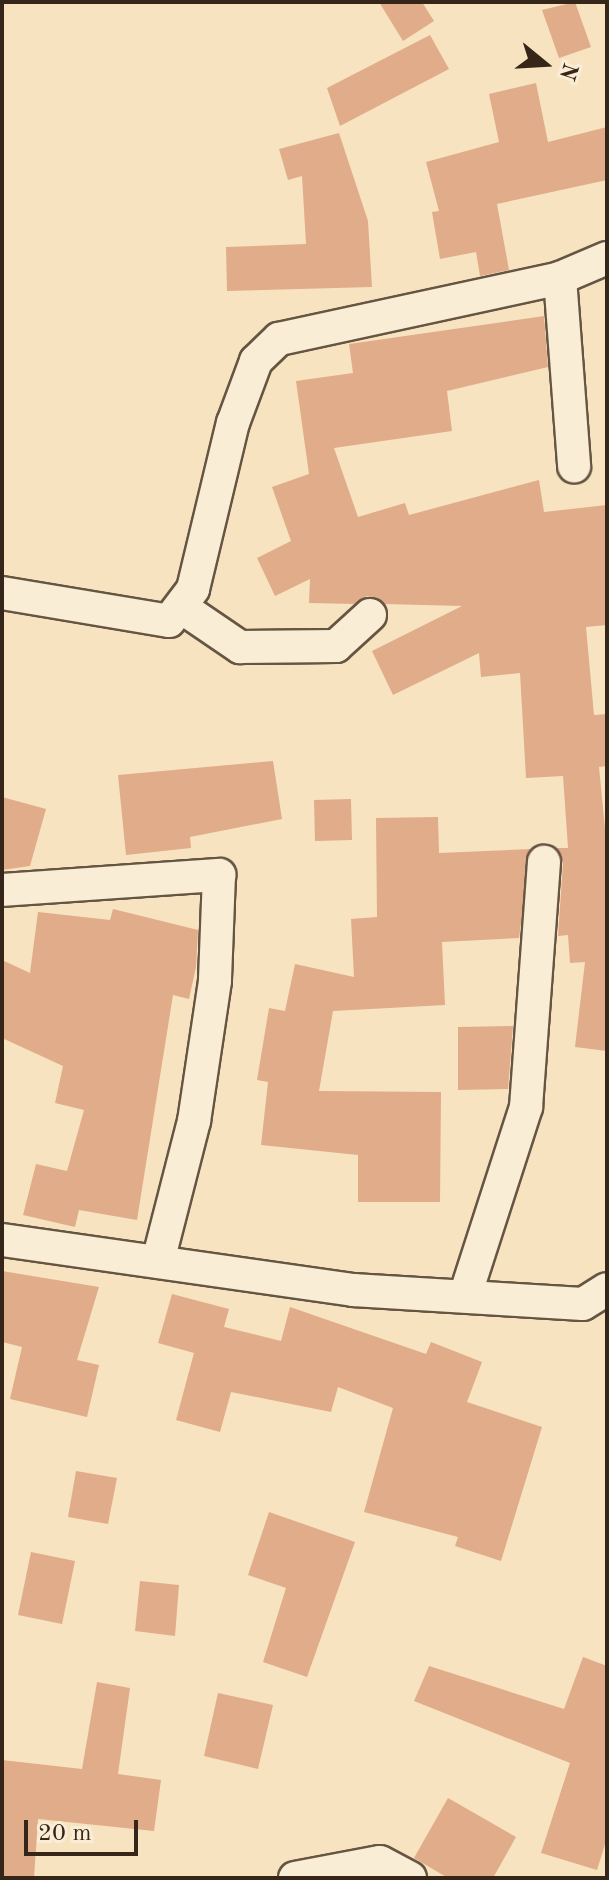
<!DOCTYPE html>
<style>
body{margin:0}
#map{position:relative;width:609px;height:1880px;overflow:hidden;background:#f7e3c0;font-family:"Old Standard TT",serif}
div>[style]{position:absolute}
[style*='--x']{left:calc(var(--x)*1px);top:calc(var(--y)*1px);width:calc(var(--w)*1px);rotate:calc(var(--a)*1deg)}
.building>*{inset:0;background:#e1ac8a}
.roads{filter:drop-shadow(2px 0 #665543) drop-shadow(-2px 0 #665543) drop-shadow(0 2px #665543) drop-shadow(0 -2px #665543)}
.street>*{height:32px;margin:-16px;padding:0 16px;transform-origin:16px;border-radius:16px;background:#faedd6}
span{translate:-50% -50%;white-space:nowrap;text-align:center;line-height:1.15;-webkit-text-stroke:6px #faedd6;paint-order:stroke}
.frame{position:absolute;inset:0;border:4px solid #352619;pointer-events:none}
.north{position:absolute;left:505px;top:24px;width:80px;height:80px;-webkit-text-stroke:6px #faedd6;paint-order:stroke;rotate:108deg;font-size:22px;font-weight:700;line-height:32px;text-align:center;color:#352619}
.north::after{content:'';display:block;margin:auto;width:28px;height:36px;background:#352619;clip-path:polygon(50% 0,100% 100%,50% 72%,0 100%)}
.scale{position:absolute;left:24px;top:1820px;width:114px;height:36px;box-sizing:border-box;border:4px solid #352619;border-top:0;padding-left:10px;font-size:24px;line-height:28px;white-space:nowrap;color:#352619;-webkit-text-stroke:6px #faedd6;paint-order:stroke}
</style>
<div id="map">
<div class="building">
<i style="clip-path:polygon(379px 2px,422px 2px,434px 21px,403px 41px)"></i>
<i style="clip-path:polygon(575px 2px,591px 47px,559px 58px,542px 10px)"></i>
<i style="clip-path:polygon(430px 35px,449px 69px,340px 126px,327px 88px)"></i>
<i style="clip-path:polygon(536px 83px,548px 142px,607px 127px,607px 180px,497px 204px,509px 270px,480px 276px,476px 252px,440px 259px,432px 212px,439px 211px,426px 162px,499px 142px,489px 94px)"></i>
<i style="clip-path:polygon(339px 133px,368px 221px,372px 287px,227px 291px,226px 247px,306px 244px,302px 176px,288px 180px,279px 149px)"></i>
<i style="clip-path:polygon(544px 316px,548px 367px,447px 391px,452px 431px,334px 448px,358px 517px,405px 503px,409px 515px,539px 480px,544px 512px,607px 505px,607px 625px,586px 627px,594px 715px,607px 714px,607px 766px,599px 767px,607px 849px,607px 1051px,575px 1047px,585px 962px,570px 963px,568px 935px,558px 936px,563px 863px,556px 848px,568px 848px,563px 776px,526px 778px,520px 673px,481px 677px,479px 653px,393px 695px,372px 651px,462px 606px,385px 604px,367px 596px,354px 604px,309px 603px,310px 579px,275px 596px,257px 558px,291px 541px,272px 487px,309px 474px,296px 381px,353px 373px,349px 344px)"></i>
<i style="clip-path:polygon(273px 761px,282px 819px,190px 837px,191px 848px,126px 855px,118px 775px)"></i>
<i style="clip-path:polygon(2px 797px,46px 809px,30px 866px,2px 870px)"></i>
<i style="clip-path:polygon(351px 799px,352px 840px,315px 841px,314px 800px)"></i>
<i style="clip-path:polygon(438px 817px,439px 853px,531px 849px,519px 938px,442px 942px,445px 1005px,333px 1011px,319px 1091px,441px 1092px,440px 1202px,358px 1202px,358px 1155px,261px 1145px,268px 1082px,257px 1080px,269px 1008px,285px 1011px,295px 964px,354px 977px,351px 919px,377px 917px,376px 818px)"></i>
<i style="clip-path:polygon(113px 909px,198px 930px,196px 967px,189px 999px,173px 995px,137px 1220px,79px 1210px,75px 1227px,23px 1215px,36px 1164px,67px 1171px,84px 1110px,55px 1103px,63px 1066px,2px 1038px,2px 960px,30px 973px,38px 912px,110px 920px)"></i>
<i style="clip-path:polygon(513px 1026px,508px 1089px,458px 1090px,458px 1027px)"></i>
<i style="clip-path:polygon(2px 1271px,99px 1287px,77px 1360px,99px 1365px,87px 1417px,10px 1399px,22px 1347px,2px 1342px)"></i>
<i style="clip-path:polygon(172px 1294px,229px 1309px,224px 1327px,281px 1341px,290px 1307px,426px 1354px,431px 1342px,482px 1362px,467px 1402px,542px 1427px,501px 1561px,455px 1546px,458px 1537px,364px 1512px,393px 1408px,338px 1387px,331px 1412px,231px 1392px,220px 1432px,176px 1420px,194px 1353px,158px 1343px)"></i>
<i style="clip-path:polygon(76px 1471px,117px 1478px,108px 1524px,68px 1517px)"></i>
<i style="clip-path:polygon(269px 1512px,355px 1542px,307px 1677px,263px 1662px,286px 1588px,248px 1575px)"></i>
<i style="clip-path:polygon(31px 1552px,75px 1561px,62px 1624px,18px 1615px)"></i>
<i style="clip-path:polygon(140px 1581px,179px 1585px,175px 1636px,135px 1631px)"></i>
<i style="clip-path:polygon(583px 1657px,607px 1666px,607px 1838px,597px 1870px,541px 1853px,570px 1763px,414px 1701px,429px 1666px,564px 1709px)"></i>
<i style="clip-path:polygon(97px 1682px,130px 1688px,118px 1774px,161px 1780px,154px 1831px,38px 1819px,34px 1878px,2px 1878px,2px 1760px,82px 1769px)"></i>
<i style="clip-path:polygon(218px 1693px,273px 1705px,258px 1769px,204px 1756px)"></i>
<i style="clip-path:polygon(448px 1798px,516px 1837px,493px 1878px,448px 1878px,414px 1858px)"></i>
</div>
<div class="roads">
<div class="street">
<i style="--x:560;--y:278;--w:189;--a:85.7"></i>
<i style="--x:2;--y:593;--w:169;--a:9.5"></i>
<i style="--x:169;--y:621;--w:40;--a:-53"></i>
<i style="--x:193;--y:589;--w:171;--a:-76.5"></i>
<i style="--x:233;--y:423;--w:66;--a:-69.6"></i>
<i style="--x:256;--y:361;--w:32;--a:-44"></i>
<i style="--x:279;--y:339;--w:288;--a:-12.2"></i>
<i style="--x:560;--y:278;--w:51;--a:-23.1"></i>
<i style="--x:184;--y:609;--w:68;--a:34.2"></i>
<i style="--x:240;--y:647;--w:96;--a:-0.6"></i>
<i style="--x:336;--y:646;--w:46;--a:-42.4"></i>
<i style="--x:2;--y:890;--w:218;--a:-4"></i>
<i style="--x:219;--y:875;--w:106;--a:92.2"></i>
<i style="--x:215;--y:981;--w:142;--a:98.5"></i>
<i style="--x:194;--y:1121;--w:145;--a:104.4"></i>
<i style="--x:2;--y:1240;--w:355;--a:8.1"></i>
<i style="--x:353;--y:1290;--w:230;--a:3.5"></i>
<i style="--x:583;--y:1304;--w:28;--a:-32"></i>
<i style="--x:465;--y:1296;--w:199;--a:-72.1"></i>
<i style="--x:526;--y:1107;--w:246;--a:-85.8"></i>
<i style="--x:295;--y:1878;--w:86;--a:-10.7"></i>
<i style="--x:380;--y:1862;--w:34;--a:28"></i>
</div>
</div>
<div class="frame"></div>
<div class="north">N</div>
<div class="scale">20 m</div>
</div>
